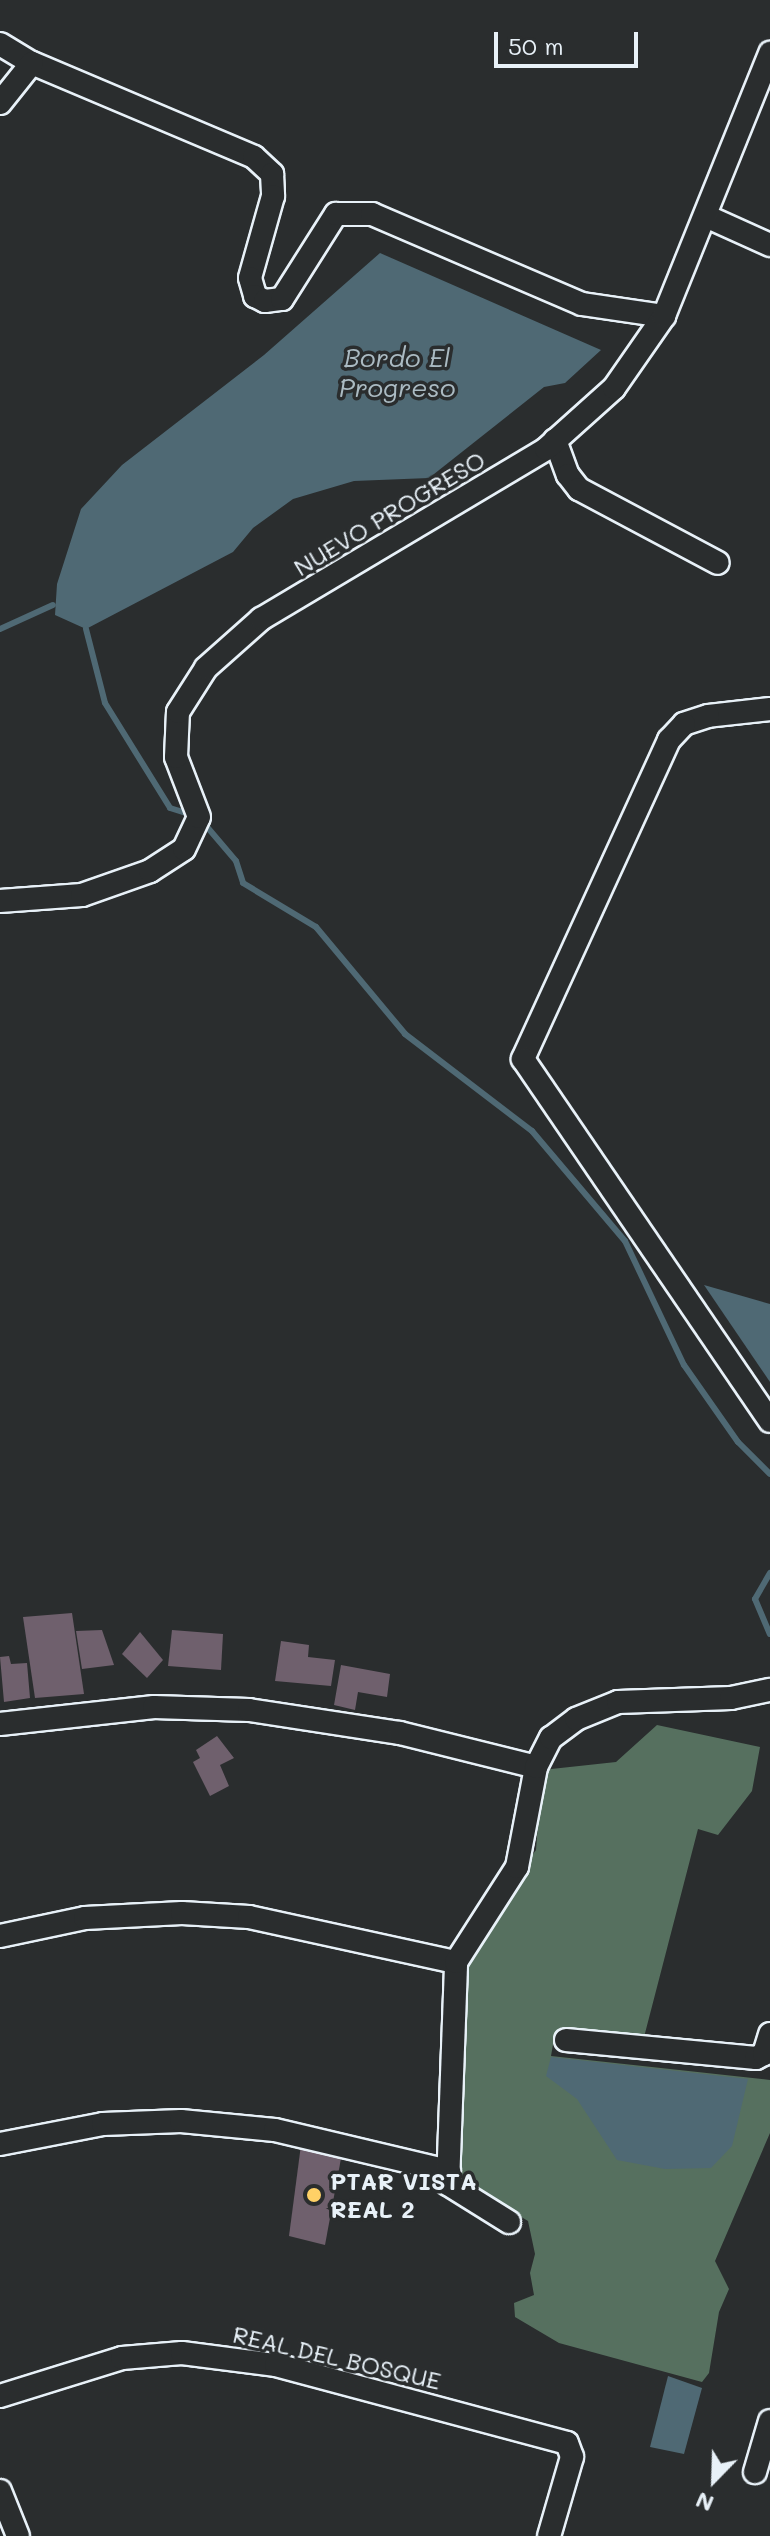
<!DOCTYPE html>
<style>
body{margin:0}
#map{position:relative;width:770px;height:2536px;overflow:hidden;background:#2a2d2e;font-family:Mali,sans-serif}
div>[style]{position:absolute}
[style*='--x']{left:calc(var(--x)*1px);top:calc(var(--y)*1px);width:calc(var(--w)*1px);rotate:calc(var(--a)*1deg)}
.green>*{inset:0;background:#56705f}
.water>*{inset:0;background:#4f6974}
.stream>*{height:6px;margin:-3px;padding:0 3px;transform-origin:3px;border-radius:3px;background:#4f6974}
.building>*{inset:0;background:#6f606d}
.roads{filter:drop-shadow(2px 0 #e8f1f8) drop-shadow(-2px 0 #e8f1f8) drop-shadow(0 2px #e8f1f8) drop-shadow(0 -2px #e8f1f8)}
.minor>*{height:22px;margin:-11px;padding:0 11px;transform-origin:11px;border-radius:11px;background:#2a2d2e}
.dots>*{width:22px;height:22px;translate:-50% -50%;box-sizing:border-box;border:4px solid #2a2d2e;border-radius:50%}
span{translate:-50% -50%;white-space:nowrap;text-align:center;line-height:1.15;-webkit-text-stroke:7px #2a2d2e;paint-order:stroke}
.street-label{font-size:24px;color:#e8f1f8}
.poi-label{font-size:24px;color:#e8f1f8;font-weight:700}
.left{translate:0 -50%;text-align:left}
.water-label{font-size:26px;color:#abbbc3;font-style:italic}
.north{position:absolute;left:674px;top:2440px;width:80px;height:80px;-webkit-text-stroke:6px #2a2d2e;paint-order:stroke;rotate:203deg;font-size:22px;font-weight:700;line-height:32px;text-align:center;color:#e8f1f8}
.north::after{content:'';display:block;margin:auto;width:28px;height:36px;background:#e8f1f8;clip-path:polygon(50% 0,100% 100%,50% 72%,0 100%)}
.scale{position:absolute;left:494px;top:32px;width:144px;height:36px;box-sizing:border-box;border:4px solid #e8f1f8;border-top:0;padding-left:10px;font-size:24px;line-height:28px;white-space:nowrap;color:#e8f1f8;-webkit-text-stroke:6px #2a2d2e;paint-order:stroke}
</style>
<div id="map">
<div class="green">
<i style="clip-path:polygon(657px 1725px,760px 1747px,752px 1791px,718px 1835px,698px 1829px,643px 2041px,555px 2033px,551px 2056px,770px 2080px,770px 2133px,715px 2261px,729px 2289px,719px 2312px,709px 2373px,702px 2382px,559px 2343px,515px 2317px,514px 2303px,534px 2295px,530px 2273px,535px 2254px,528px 2221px,455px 2177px,451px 1965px,536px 1850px,542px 1770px,616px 1762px)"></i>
</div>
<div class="water">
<i style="clip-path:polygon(380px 253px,601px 350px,565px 383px,544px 387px,429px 478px,354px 481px,293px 499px,253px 528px,233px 552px,86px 629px,55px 615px,57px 584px,81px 509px,122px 465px,264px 355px)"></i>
<i style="clip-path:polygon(704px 1285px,770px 1304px,770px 1382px)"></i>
<i style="clip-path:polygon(551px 2057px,748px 2079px,732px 2146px,711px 2168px,665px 2169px,617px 2160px,577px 2099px,546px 2076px)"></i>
<i style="clip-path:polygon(668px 2376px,702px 2388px,684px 2454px,650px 2447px)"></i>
</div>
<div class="stream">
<i style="--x:0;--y:629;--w:58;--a:-24.4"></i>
<i style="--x:86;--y:629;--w:76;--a:75.6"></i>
<i style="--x:105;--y:703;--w:123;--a:58.2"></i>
<i style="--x:170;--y:808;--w:24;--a:17"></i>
<i style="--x:202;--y:821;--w:52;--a:49.6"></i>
<i style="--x:236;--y:861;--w:23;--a:72"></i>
<i style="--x:243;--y:883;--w:85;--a:31.1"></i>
<i style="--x:316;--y:927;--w:139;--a:50.2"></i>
<i style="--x:405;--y:1034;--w:160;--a:37.4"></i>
<i style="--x:532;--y:1131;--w:144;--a:49.8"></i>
<i style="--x:625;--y:1241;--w:137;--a:64.6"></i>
<i style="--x:684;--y:1365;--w:94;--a:55"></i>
<i style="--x:738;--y:1442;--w:45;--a:45"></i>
<i style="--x:770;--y:1573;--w:30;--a:120"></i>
<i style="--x:755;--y:1599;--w:38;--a:67"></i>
</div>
<div class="building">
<i style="clip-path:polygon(72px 1613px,84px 1694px,35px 1698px,23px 1617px)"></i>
<i style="clip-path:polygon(102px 1630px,114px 1665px,82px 1669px,76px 1631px)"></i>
<i style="clip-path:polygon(172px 1630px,223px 1634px,221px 1670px,168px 1666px)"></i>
<i style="clip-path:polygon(140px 1632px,163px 1660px,147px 1678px,122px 1654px)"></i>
<i style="clip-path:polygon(281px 1641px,309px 1645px,308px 1657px,335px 1660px,331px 1686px,275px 1681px)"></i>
<i style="clip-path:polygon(9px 1656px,11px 1664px,27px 1663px,30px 1698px,4px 1702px,0 1657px)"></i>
<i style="clip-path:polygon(341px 1665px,390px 1674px,387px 1697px,358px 1692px,355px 1710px,334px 1705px)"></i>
<i style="clip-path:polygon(217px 1736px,234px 1758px,220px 1765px,229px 1786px,210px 1796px,193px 1762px,200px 1758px,196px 1750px)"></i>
<i style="clip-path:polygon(301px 2145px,342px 2153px,325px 2245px,289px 2236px)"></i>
</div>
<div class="roads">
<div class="minor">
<i style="--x:0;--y:44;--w:37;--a:31"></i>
<i style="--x:32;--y:63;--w:241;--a:22.9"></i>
<i style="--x:254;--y:157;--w:25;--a:43"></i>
<i style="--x:272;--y:174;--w:22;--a:87"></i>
<i style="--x:273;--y:196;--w:85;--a:105.7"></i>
<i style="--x:250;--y:278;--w:19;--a:74"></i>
<i style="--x:255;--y:296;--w:11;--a:27"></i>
<i style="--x:265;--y:301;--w:17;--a:-7"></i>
<i style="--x:282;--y:299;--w:101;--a:-57.6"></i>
<i style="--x:336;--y:214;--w:36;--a:0"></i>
<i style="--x:372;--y:214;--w:228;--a:23.2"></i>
<i style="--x:582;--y:304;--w:83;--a:8.3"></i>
<i style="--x:0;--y:103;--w:51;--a:-51.3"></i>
<i style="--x:708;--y:217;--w:68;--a:24.3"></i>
<i style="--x:555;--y:440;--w:37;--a:70"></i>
<i style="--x:568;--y:475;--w:18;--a:52"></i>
<i style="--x:579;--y:489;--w:157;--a:28"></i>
<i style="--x:770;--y:709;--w:62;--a:173.6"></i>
<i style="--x:708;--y:716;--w:25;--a:162"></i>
<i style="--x:684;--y:724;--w:22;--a:133"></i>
<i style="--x:669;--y:740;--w:351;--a:114.6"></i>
<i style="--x:523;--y:1059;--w:438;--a:55.7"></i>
<i style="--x:0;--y:901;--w:82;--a:-4.2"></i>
<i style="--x:82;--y:895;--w:72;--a:-19.4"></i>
<i style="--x:150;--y:871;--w:40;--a:-32.9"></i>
<i style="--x:184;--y:849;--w:35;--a:-65"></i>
<i style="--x:199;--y:817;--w:64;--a:-111"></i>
<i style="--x:176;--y:757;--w:45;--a:-87.5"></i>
<i style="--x:178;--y:712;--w:52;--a:-57.5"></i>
<i style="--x:206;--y:668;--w:74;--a:-41.7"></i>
<i style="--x:261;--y:619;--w:332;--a:-30.8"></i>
<i style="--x:546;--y:449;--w:91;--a:-41.9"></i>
<i style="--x:614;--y:388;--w:88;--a:-55.2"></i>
<i style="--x:664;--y:316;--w:284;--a:-68"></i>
<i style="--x:0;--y:1724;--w:155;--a:-6.3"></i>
<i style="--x:154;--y:1707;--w:95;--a:1.8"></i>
<i style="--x:249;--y:1710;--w:153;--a:8.7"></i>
<i style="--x:400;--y:1733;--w:140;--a:14"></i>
<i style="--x:0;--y:1936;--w:87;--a:-12"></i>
<i style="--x:85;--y:1918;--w:97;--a:-3"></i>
<i style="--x:182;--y:1913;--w:67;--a:3.4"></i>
<i style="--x:249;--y:1917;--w:212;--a:12.3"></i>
<i style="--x:566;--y:2040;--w:191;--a:5.4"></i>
<i style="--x:756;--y:2058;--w:9;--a:-27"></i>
<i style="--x:764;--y:2054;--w:21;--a:-73"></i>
<i style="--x:0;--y:2144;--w:105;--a:-11"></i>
<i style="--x:103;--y:2124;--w:78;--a:-2.2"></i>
<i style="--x:181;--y:2121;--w:94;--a:5.5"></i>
<i style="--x:275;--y:2130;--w:179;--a:13.3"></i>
<i style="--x:509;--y:2222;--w:72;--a:-148.1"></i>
<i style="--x:448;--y:2184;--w:222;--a:-87.9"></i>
<i style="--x:456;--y:1962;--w:113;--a:-57.3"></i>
<i style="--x:517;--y:1867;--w:102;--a:-79.2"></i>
<i style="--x:536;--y:1767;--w:33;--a:-63"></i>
<i style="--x:551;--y:1738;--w:31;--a:-37"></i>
<i style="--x:576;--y:1719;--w:45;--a:-22"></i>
<i style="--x:618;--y:1702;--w:113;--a:-2"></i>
<i style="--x:731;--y:1698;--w:40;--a:-12"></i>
<i style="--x:0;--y:2396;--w:128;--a:-17.3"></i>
<i style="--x:122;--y:2358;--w:60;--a:-4.8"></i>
<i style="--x:182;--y:2353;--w:95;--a:7.3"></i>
<i style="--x:276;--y:2365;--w:301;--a:15"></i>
<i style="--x:567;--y:2443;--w:15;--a:70"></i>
<i style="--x:572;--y:2457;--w:82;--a:106.2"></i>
<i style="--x:755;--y:2472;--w:53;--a:-73.6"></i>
<i style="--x:0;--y:2491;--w:48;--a:68.2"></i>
</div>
</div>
<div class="dots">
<i style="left:314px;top:2195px;background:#ffd166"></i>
</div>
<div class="street-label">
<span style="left:389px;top:513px;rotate:-31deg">NUEVO PROGRESO</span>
<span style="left:337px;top:2357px;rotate:13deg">REAL DEL BOSQUE</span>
</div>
<div class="poi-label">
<span class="left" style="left:330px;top:2195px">PTAR VISTA<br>REAL 2</span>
</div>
<div class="water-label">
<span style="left:397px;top:373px">Bordo El<br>Progreso</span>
</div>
<div class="north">N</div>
<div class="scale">50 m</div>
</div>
